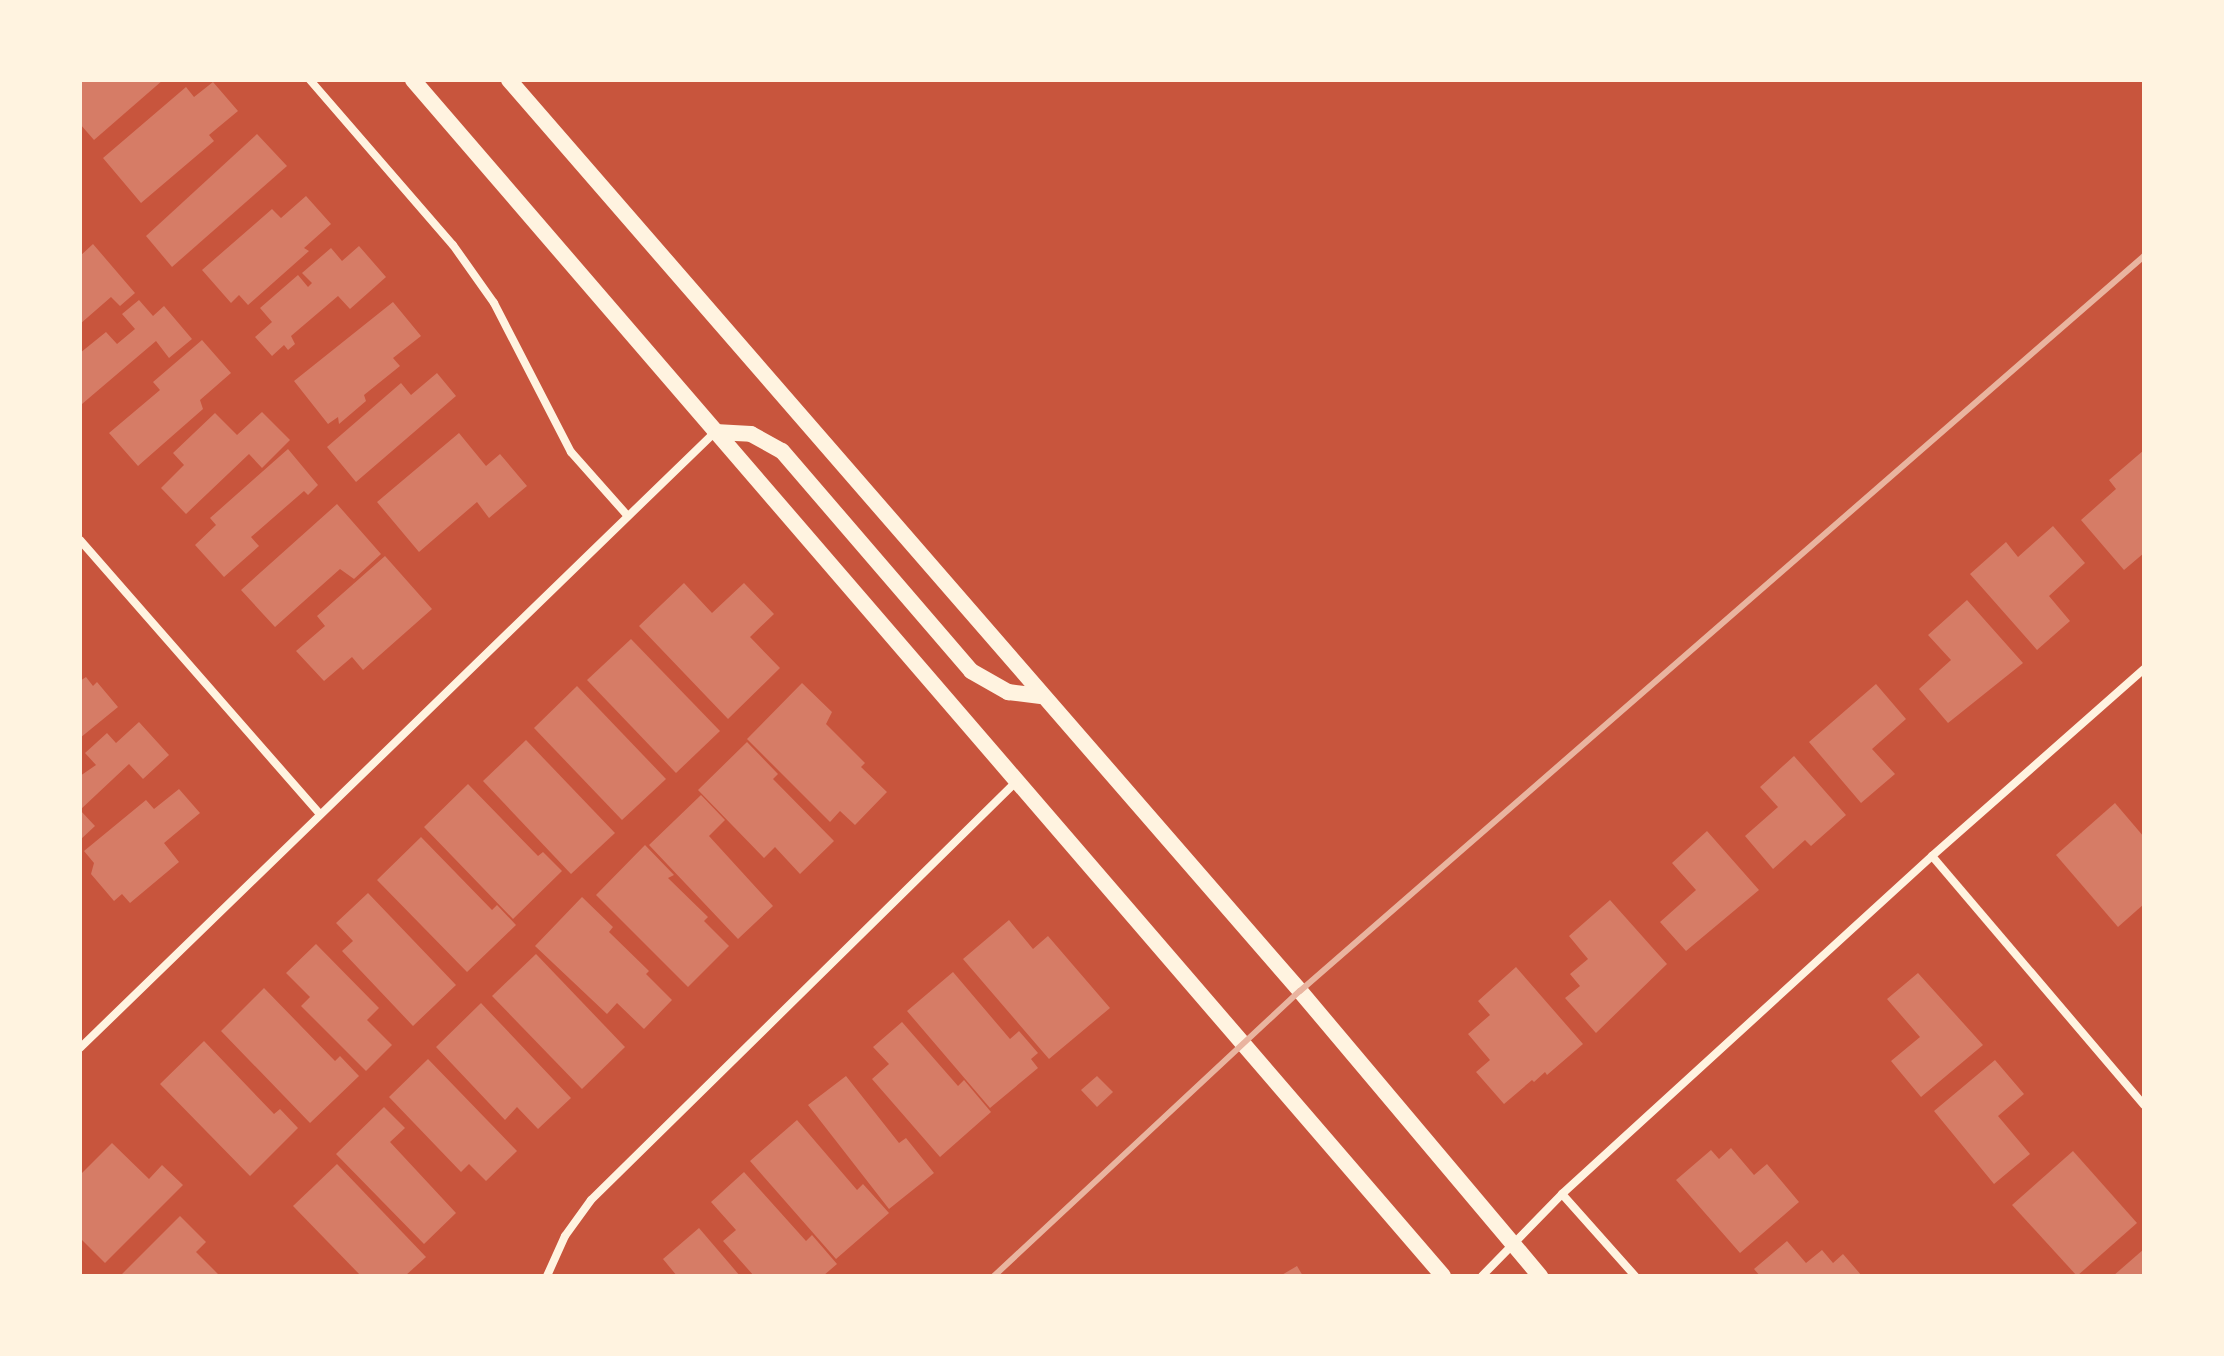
<!DOCTYPE html>
<style>
body{margin:0}
#map{position:relative;width:2224px;height:1356px;overflow:hidden;background:#c8553d;font-family:"Open Sans",sans-serif}
div>[style]{position:absolute}
[style*='--x']{left:calc(var(--x)*1px);top:calc(var(--y)*1px);width:calc(var(--w)*1px);rotate:calc(var(--a)*1deg)}
.building>*{inset:0;background:#d67c66}
.minor>*{height:8px;margin:-4px;padding:0 4px;transform-origin:4px;border-radius:4px;background:#fff3e0}
.secondary>*{height:16px;margin:-8px;padding:0 8px;transform-origin:8px;border-radius:8px;background:#fff3e0}
.rail>*{height:6px;margin:-3px;padding:0 3px;transform-origin:3px;border-radius:3px;background:#e9b49f}
span{translate:-50% -50%;white-space:nowrap;text-align:center;line-height:1.15;-webkit-text-stroke:7px #fff3e0;paint-order:stroke}
.frame{position:absolute;inset:0;border:82px solid #fff3e0;pointer-events:none}
</style>
<div id="map">
<div class="building">
<i style="clip-path:polygon(80px 80px,163px 80px,94px 140px,80px 124px)"></i>
<i style="clip-path:polygon(213px 82px,238px 111px,209px 135px,214px 141px,141px 203px,103px 158px,186px 87px,194px 97px)"></i>
<i style="clip-path:polygon(257px 134px,287px 166px,172px 267px,146px 236px)"></i>
<i style="clip-path:polygon(306px 196px,331px 224px,304px 248px,309px 251px,248px 305px,239px 295px,231px 303px,202px 270px,272px 209px,281px 218px)"></i>
<i style="clip-path:polygon(93px 244px,135px 293px,120px 306px,111px 297px,80px 324px,80px 256px)"></i>
<i style="clip-path:polygon(359px 246px,386px 277px,350px 309px,338px 296px,291px 336px,295px 344px,288px 350px,284px 345px,272px 356px,255px 337px,272px 322px,260px 308px,298px 275px,308px 287px,312px 283px,302px 273px,331px 248px,342px 261px)"></i>
<i style="clip-path:polygon(139px 300px,153px 316px,164px 306px,192px 339px,169px 358px,156px 341px,82px 404px,80px 353px,106px 332px,117px 344px,135px 329px,122px 314px)"></i>
<i style="clip-path:polygon(393px 302px,421px 336px,393px 358px,400px 366px,364px 395px,366px 401px,339px 424px,338px 417px,328px 424px,294px 381px)"></i>
<i style="clip-path:polygon(202px 340px,231px 373px,200px 400px,203px 409px,138px 466px,109px 433px,160px 390px,153px 382px)"></i>
<i style="clip-path:polygon(437px 373px,456px 396px,356px 482px,327px 447px,401px 383px,411px 395px)"></i>
<i style="clip-path:polygon(262px 412px,290px 440px,262px 468px,249px 454px,186px 514px,161px 488px,184px 465px,173px 453px,215px 413px,237px 435px)"></i>
<i style="clip-path:polygon(459px 433px,486px 466px,500px 454px,527px 486px,489px 518px,477px 502px,419px 552px,377px 502px)"></i>
<i style="clip-path:polygon(288px 449px,318px 485px,308px 495px,304px 491px,251px 537px,259px 546px,224px 577px,195px 545px,216px 525px,210px 518px)"></i>
<i style="clip-path:polygon(2144px 450px,2144px 553px,2124px 570px,2081px 520px,2116px 489px,2109px 480px)"></i>
<i style="clip-path:polygon(337px 504px,381px 554px,354px 579px,340px 569px,275px 627px,241px 590px)"></i>
<i style="clip-path:polygon(2053px 526px,2085px 563px,2049px 596px,2070px 621px,2037px 650px,1970px 574px,2006px 542px,2018px 557px)"></i>
<i style="clip-path:polygon(385px 556px,432px 609px,363px 670px,352px 657px,324px 681px,296px 651px,325px 626px,317px 616px)"></i>
<i style="clip-path:polygon(684px 583px,712px 613px,744px 583px,774px 614px,750px 637px,780px 668px,728px 719px,639px 626px)"></i>
<i style="clip-path:polygon(1967px 600px,2023px 663px,1948px 723px,1919px 689px,1951px 660px,1928px 635px)"></i>
<i style="clip-path:polygon(631px 639px,720px 731px,676px 773px,587px 680px)"></i>
<i style="clip-path:polygon(86px 677px,93px 686px,97px 682px,118px 707px,80px 738px,80px 681px)"></i>
<i style="clip-path:polygon(802px 683px,832px 712px,826px 724px,865px 763px,861px 767px,887px 792px,855px 825px,840px 811px,830px 822px,747px 739px)"></i>
<i style="clip-path:polygon(1876px 684px,1906px 719px,1872px 749px,1895px 774px,1861px 803px,1809px 742px)"></i>
<i style="clip-path:polygon(577px 686px,666px 779px,622px 820px,534px 728px)"></i>
<i style="clip-path:polygon(139px 722px,169px 755px,143px 779px,129px 764px,80px 810px,95px 826px,80px 840px,80px 776px,96px 765px,85px 753px,107px 733px,116px 743px)"></i>
<i style="clip-path:polygon(526px 740px,615px 833px,571px 874px,483px 781px)"></i>
<i style="clip-path:polygon(747px 742px,778px 774px,773px 779px,834px 841px,800px 874px,775px 847px,764px 858px,698px 790px)"></i>
<i style="clip-path:polygon(1794px 756px,1846px 815px,1811px 846px,1805px 840px,1773px 869px,1745px 836px,1778px 807px,1760px 787px)"></i>
<i style="clip-path:polygon(468px 784px,538px 856px,543px 852px,562px 871px,513px 919px,424px 827px)"></i>
<i style="clip-path:polygon(179px 789px,200px 813px,164px 843px,179px 862px,130px 903px,122px 894px,114px 901px,91px 874px,94px 863px,84px 851px,146px 800px,154px 809px)"></i>
<i style="clip-path:polygon(701px 795px,725px 820px,709px 836px,773px 906px,738px 939px,649px 845px)"></i>
<i style="clip-path:polygon(2115px 803px,2144px 837px,2144px 904px,2118px 927px,2056px 855px)"></i>
<i style="clip-path:polygon(1707px 831px,1759px 890px,1686px 951px,1660px 922px,1696px 890px,1672px 863px)"></i>
<i style="clip-path:polygon(421px 837px,492px 910px,497px 905px,516px 925px,467px 972px,377px 880px)"></i>
<i style="clip-path:polygon(645px 845px,674px 875px,668px 878px,708px 917px,704px 921px,729px 946px,688px 987px,596px 895px)"></i>
<i style="clip-path:polygon(368px 893px,456px 985px,413px 1026px,342px 951px,353px 941px,336px 923px)"></i>
<i style="clip-path:polygon(582px 897px,613px 927px,609px 932px,649px 971px,646px 974px,672px 1000px,644px 1029px,617px 1003px,607px 1014px,535px 946px)"></i>
<i style="clip-path:polygon(1610px 900px,1667px 964px,1596px 1033px,1565px 998px,1580px 986px,1570px 974px,1588px 959px,1569px 936px)"></i>
<i style="clip-path:polygon(1009px 920px,1033px 949px,1048px 936px,1110px 1008px,1049px 1059px,963px 959px)"></i>
<i style="clip-path:polygon(316px 944px,379px 1008px,367px 1020px,392px 1045px,366px 1071px,301px 1006px,310px 997px,286px 973px)"></i>
<i style="clip-path:polygon(536px 954px,625px 1047px,582px 1089px,492px 996px)"></i>
<i style="clip-path:polygon(1516px 967px,1583px 1044px,1547px 1075px,1545px 1072px,1534px 1082px,1532px 1080px,1504px 1104px,1476px 1072px,1490px 1060px,1468px 1034px,1490px 1015px,1478px 1001px)"></i>
<i style="clip-path:polygon(953px 972px,1010px 1039px,1019px 1031px,1038px 1053px,1031px 1059px,1038px 1068px,990px 1108px,907px 1011px)"></i>
<i style="clip-path:polygon(1918px 973px,1983px 1045px,1921px 1097px,1891px 1061px,1920px 1037px,1887px 999px)"></i>
<i style="clip-path:polygon(264px 988px,335px 1061px,340px 1056px,359px 1076px,310px 1123px,221px 1031px)"></i>
<i style="clip-path:polygon(481px 1003px,571px 1098px,538px 1129px,517px 1107px,505px 1120px,436px 1047px)"></i>
<i style="clip-path:polygon(902px 1022px,958px 1086px,964px 1080px,991px 1112px,940px 1157px,872px 1079px,889px 1064px,873px 1047px)"></i>
<i style="clip-path:polygon(204px 1041px,274px 1114px,280px 1109px,298px 1128px,250px 1176px,160px 1084px)"></i>
<i style="clip-path:polygon(428px 1059px,517px 1151px,486px 1181px,469px 1164px,461px 1172px,389px 1097px)"></i>
<i style="clip-path:polygon(1995px 1060px,2024px 1094px,1998px 1116px,2030px 1154px,1994px 1184px,1934px 1111px)"></i>
<i style="clip-path:polygon(846px 1076px,899px 1143px,906px 1138px,934px 1173px,889px 1209px,808px 1105px)"></i>
<i style="clip-path:polygon(1097px 1076px,1113px 1092px,1097px 1107px,1081px 1090px)"></i>
<i style="clip-path:polygon(384px 1107px,405px 1128px,390px 1142px,456px 1213px,424px 1244px,336px 1154px)"></i>
<i style="clip-path:polygon(797px 1120px,857px 1190px,863px 1184px,889px 1213px,836px 1259px,750px 1161px)"></i>
<i style="clip-path:polygon(112px 1143px,149px 1179px,162px 1165px,183px 1185px,105px 1263px,80px 1238px,80px 1175px)"></i>
<i style="clip-path:polygon(1731px 1148px,1754px 1175px,1767px 1164px,1799px 1202px,1740px 1253px,1676px 1180px,1711px 1150px,1719px 1159px)"></i>
<i style="clip-path:polygon(2073px 1151px,2137px 1223px,2077px 1276px,2012px 1205px)"></i>
<i style="clip-path:polygon(337px 1164px,426px 1257px,405px 1276px,361px 1276px,293px 1206px)"></i>
<i style="clip-path:polygon(744px 1172px,806px 1241px,812px 1235px,837px 1264px,823px 1276px,754px 1276px,723px 1241px,736px 1230px,711px 1202px)"></i>
<i style="clip-path:polygon(180px 1216px,206px 1242px,196px 1252px,220px 1276px,120px 1276px)"></i>
<i style="clip-path:polygon(699px 1228px,740px 1276px,677px 1276px,663px 1259px)"></i>
<i style="clip-path:polygon(1787px 1241px,1806px 1263px,1822px 1250px,1833px 1263px,1843px 1254px,1862px 1276px,1760px 1276px,1754px 1269px)"></i>
<i style="clip-path:polygon(2144px 1249px,2144px 1276px,2113px 1276px)"></i>
<i style="clip-path:polygon(1297px 1266px,1303px 1276px,1280px 1276px)"></i>
</div>
<div class="minor">
<i style="--x:310;--y:80;--w:218;--a:49.1"></i>
<i style="--x:453;--y:245;--w:71;--a:54.7"></i>
<i style="--x:494;--y:303;--w:168;--a:62.7"></i>
<i style="--x:571;--y:452;--w:84;--a:48.4"></i>
<i style="--x:80;--y:540;--w:364;--a:48.8"></i>
<i style="--x:1932;--y:856;--w:327;--a:49.6"></i>
<i style="--x:80;--y:1048;--w:885;--a:-44.13"></i>
<i style="--x:1562;--y:1194;--w:110;--a:48.3"></i>
<i style="--x:547;--y:1276;--w:44;--a:-65.8"></i>
<i style="--x:565;--y:1236;--w:44;--a:-54.2"></i>
<i style="--x:591;--y:1200;--w:598;--a:-44.53"></i>
<i style="--x:1482;--y:1276;--w:115;--a:-45.7"></i>
<i style="--x:1562;--y:1194;--w:501;--a:-42.41"></i>
<i style="--x:1932;--y:856;--w:283;--a:-41.4"></i>
</div>
<div class="secondary">
<i style="--x:413;--y:80;--w:1578;--a:49.26"></i>
<i style="--x:509;--y:80;--w:1206;--a:49.03"></i>
<i style="--x:1300;--y:991;--w:373;--a:49.9"></i>
<i style="--x:715;--y:432;--w:36;--a:3"></i>
<i style="--x:751;--y:434;--w:35;--a:29"></i>
<i style="--x:782;--y:451;--w:290;--a:49.3"></i>
<i style="--x:971;--y:671;--w:43;--a:29.6"></i>
<i style="--x:1008;--y:692;--w:33;--a:7"></i>
</div>
<div class="rail">
<i style="--x:994;--y:1276;--w:418;--a:-43"></i>
<i style="--x:1300;--y:991;--w:1119;--a:-41.05"></i>
</div>
<div class="frame"></div>
</div>
